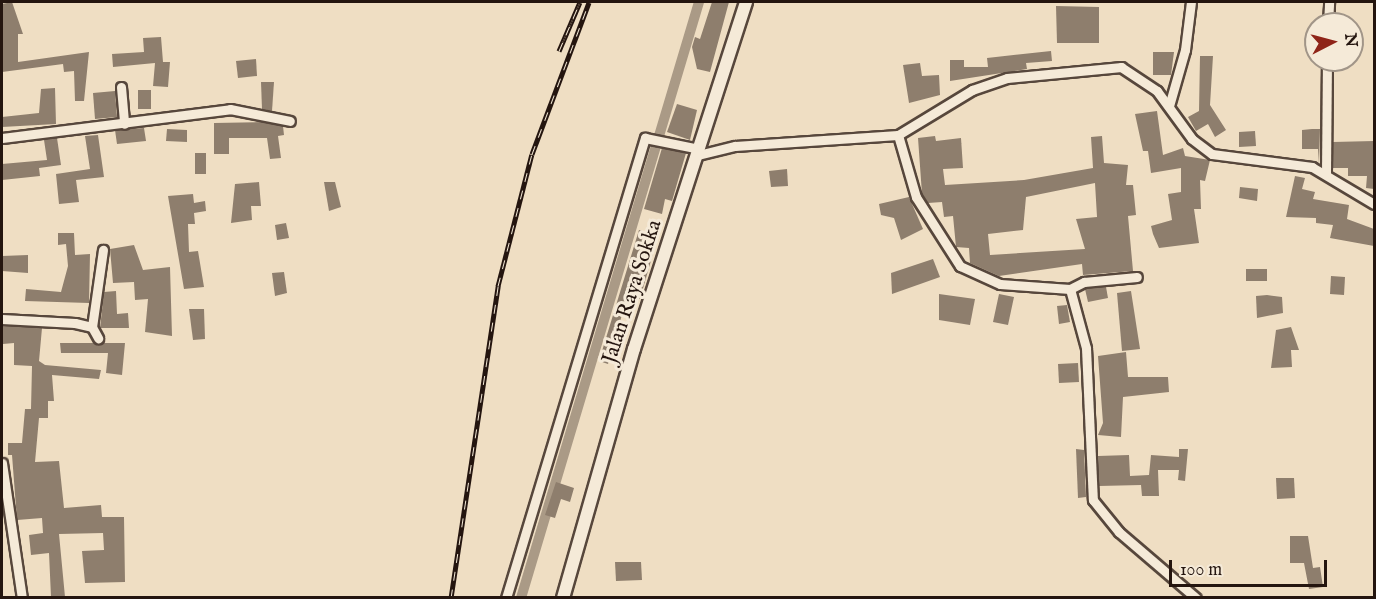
<!DOCTYPE html>
<style>
body{margin:0}
#map{position:relative;width:1376px;height:599px;overflow:hidden;background:#efdec3;font-family:"IM FELL English",serif}
div>[style]{position:absolute}
[style*='--x']{left:calc(var(--x)*1px);top:calc(var(--y)*1px);width:calc(var(--w)*1px);rotate:calc(var(--a)*1deg)}
.canal>*{height:10px;margin:-5px;padding:0 5px;transform-origin:5px;border-radius:5px;background:#aa9a86}
.building>*{inset:0;background:#8e7e6d}
.roads{filter:drop-shadow(2px 0 #57473c) drop-shadow(-2px 0 #57473c) drop-shadow(0 2px #57473c) drop-shadow(0 -2px #57473c)}
.street>*{height:9px;margin:-4.5px;padding:0 4.5px;transform-origin:4.5px;border-radius:4.5px;background:#f5ead8}
.secondary>*{height:12px;margin:-6px;padding:0 6px;transform-origin:6px;border-radius:6px;background:#f5ead8}
.rail>*{height:5px;margin-top:-2.5px;transform-origin:0;background:repeating-linear-gradient(90deg,#f5ead8 0 9px,#24150f 0 18px);box-sizing:border-box;border-block:2px solid #24150f}
span{translate:-50% -50%;white-space:nowrap;text-align:center;line-height:1.15;-webkit-text-stroke:6px #f5ead8;paint-order:stroke}
.street-label{font-size:21px;color:#24150f}
.frame{position:absolute;inset:0;border:3px solid #24150f;pointer-events:none}
.north{position:absolute;left:1304px;top:12px;width:60px;height:60px;box-sizing:border-box;background:#f5ead8;border:2px solid #a19588;border-radius:50%;rotate:84deg;font-size:16px;font-weight:700;line-height:24px;text-align:center;color:#24150f}
.north::after{content:'';display:block;margin:auto;width:21px;height:27px;background:#8f2418;clip-path:polygon(50% 0,100% 100%,50% 72%,0 100%)}
.scale{position:absolute;left:1169px;top:560px;width:158px;height:27px;box-sizing:border-box;border:3px solid #24150f;border-top:0;padding-left:8px;font-size:18px;line-height:21px;white-space:nowrap;color:#24150f;-webkit-text-stroke:4px #f5ead8;paint-order:stroke}
</style>
<div id="map">
<div class="canal">
<i style="--x:521;--y:598;--w:622;--a:-73.37"></i>
</div>
<div class="building">
<i style="clip-path:polygon(12px 2px,23px 34px,18px 34px,18px 62px,89px 52px,84px 101px,75px 101px,74px 71px,64px 72px,63px 64px,2px 72px,2px 4px)"></i>
<i style="clip-path:polygon(712px 2px,729px 2px,710px 72px,697px 69px,692px 47px,695px 37px,700px 39px)"></i>
<i style="clip-path:polygon(1056px 6px,1099px 7px,1099px 43px,1057px 43px)"></i>
<i style="clip-path:polygon(161px 37px,163px 62px,170px 62px,168px 87px,153px 86px,155px 63px,113px 67px,112px 54px,144px 52px,143px 38px)"></i>
<i style="clip-path:polygon(1051px 51px,1052px 61px,1026px 63px,1027px 69px,950px 81px,950px 60px,964px 60px,964px 67px,988px 67px,987px 58px)"></i>
<i style="clip-path:polygon(1153px 52px,1174px 52px,1171px 75px,1153px 75px)"></i>
<i style="clip-path:polygon(1200px 56px,1213px 56px,1210px 105px,1226px 130px,1215px 137px,1208px 124px,1196px 131px,1188px 117px,1199px 111px)"></i>
<i style="clip-path:polygon(256px 59px,257px 76px,238px 78px,236px 61px)"></i>
<i style="clip-path:polygon(920px 63px,922px 76px,939px 75px,940px 95px,909px 103px,903px 65px)"></i>
<i style="clip-path:polygon(261px 82px,274px 82px,272px 111px,262px 109px)"></i>
<i style="clip-path:polygon(55px 88px,56px 124px,2px 127px,2px 117px,39px 113px,41px 89px)"></i>
<i style="clip-path:polygon(138px 90px,151px 90px,151px 109px,138px 109px)"></i>
<i style="clip-path:polygon(115px 91px,117px 117px,95px 119px,93px 93px)"></i>
<i style="clip-path:polygon(677px 104px,697px 110px,690px 140px,667px 132px)"></i>
<i style="clip-path:polygon(1157px 111px,1163px 155px,1183px 148px,1185px 156px,1210px 160px,1205px 181px,1200px 180px,1201px 209px,1194px 209px,1199px 243px,1159px 248px,1153px 234px,1151px 226px,1172px 220px,1168px 194px,1181px 192px,1181px 168px,1151px 173px,1148px 151px,1143px 151px,1135px 114px)"></i>
<i style="clip-path:polygon(262px 122px,283px 126px,284px 135px,278px 136px,281px 158px,270px 159px,267px 138px,229px 138px,229px 154px,214px 154px,214px 123px)"></i>
<i style="clip-path:polygon(144px 128px,146px 141px,117px 144px,115px 130px)"></i>
<i style="clip-path:polygon(167px 129px,187px 130px,187px 142px,166px 141px)"></i>
<i style="clip-path:polygon(1312px 129px,1320px 129px,1319px 164px,1318px 149px,1302px 149px,1302px 130px)"></i>
<i style="clip-path:polygon(1255px 131px,1256px 146px,1239px 147px,1239px 132px)"></i>
<i style="clip-path:polygon(98px 135px,104px 177px,76px 180px,79px 202px,59px 204px,56px 174px,90px 169px,85px 136px)"></i>
<i style="clip-path:polygon(evenodd,935px 136px,936px 141px,961px 138px,963px 168px,943px 169px,945px 185px,1024px 180px,1093px 168px,1091px 137px,1102px 136px,1104px 163px,1128px 165px,1126px 185px,1133px 185px,1136px 215px,1128px 216px,1133px 271px,1083px 275px,1082px 264px,999px 276px,970px 263px,969px 248px,956px 247px,953px 216px,944px 217px,942px 202px,928px 203px,922px 194px,918px 138px,935px 136px,1095px 183px,1097px 217px,1076px 219px,1085px 249px,990px 255px,988px 234px,1023px 230px,1026px 197px,1095px 183px)"></i>
<i style="clip-path:polygon(57px 138px,61px 165px,39px 168px,40px 176px,2px 180px,2px 164px,47px 160px,44px 140px)"></i>
<i style="clip-path:polygon(1374px 141px,1374px 189px,1366px 188px,1367px 176px,1348px 176px,1348px 168px,1333px 168px,1333px 142px)"></i>
<i style="clip-path:polygon(662px 148px,686px 153px,672px 201px,665px 199px,662px 214px,644px 209px)"></i>
<i style="clip-path:polygon(195px 153px,206px 153px,206px 174px,195px 174px)"></i>
<i style="clip-path:polygon(787px 169px,788px 186px,771px 187px,769px 171px)"></i>
<i style="clip-path:polygon(1295px 176px,1305px 178px,1302px 189px,1315px 192px,1313px 199px,1349px 205px,1347px 219px,1374px 229px,1374px 246px,1330px 238px,1333px 225px,1316px 223px,1316px 218px,1286px 217px)"></i>
<i style="clip-path:polygon(259px 182px,261px 206px,251px 206px,252px 220px,231px 223px,235px 184px)"></i>
<i style="clip-path:polygon(324px 182px,335px 182px,341px 207px,329px 211px)"></i>
<i style="clip-path:polygon(1240px 187px,1258px 189px,1257px 201px,1239px 198px)"></i>
<i style="clip-path:polygon(193px 194px,194px 203px,205px 201px,206px 211px,194px 213px,195px 224px,188px 224px,189px 252px,198px 251px,204px 287px,184px 289px,168px 196px)"></i>
<i style="clip-path:polygon(909px 197px,923px 229px,901px 240px,894px 218px,881px 215px,879px 204px)"></i>
<i style="clip-path:polygon(286px 223px,289px 238px,277px 240px,275px 225px)"></i>
<i style="clip-path:polygon(639px 230px,658px 236px,640px 299px,632px 297px,628px 312px,623px 311px,608px 364px,599px 361px)"></i>
<i style="clip-path:polygon(58px 233px,74px 233px,75px 255px,90px 254px,89px 303px,25px 301px,26px 289px,61px 292px,68px 266px,66px 244px,58px 245px)"></i>
<i style="clip-path:polygon(134px 245px,143px 270px,170px 267px,172px 336px,145px 332px,148px 299px,135px 300px,134px 282px,113px 283px,110px 249px)"></i>
<i style="clip-path:polygon(28px 255px,28px 273px,2px 271px,2px 256px)"></i>
<i style="clip-path:polygon(933px 259px,940px 277px,892px 294px,891px 273px)"></i>
<i style="clip-path:polygon(1246px 269px,1267px 269px,1267px 281px,1246px 281px)"></i>
<i style="clip-path:polygon(284px 272px,287px 293px,275px 296px,272px 273px)"></i>
<i style="clip-path:polygon(1331px 276px,1345px 277px,1344px 295px,1330px 294px)"></i>
<i style="clip-path:polygon(1106px 287px,1108px 298px,1088px 302px,1085px 289px)"></i>
<i style="clip-path:polygon(116px 291px,117px 314px,128px 313px,129px 328px,100px 328px,104px 292px)"></i>
<i style="clip-path:polygon(1131px 291px,1140px 349px,1122px 351px,1117px 293px)"></i>
<i style="clip-path:polygon(939px 294px,975px 299px,970px 325px,939px 320px)"></i>
<i style="clip-path:polygon(999px 294px,1014px 297px,1008px 325px,993px 322px)"></i>
<i style="clip-path:polygon(1267px 295px,1282px 297px,1283px 313px,1257px 318px,1256px 296px)"></i>
<i style="clip-path:polygon(1067px 305px,1070px 322px,1059px 324px,1057px 306px)"></i>
<i style="clip-path:polygon(189px 309px,204px 309px,205px 339px,193px 340px)"></i>
<i style="clip-path:polygon(3px 326px,42px 328px,39px 361px,45px 365px,101px 370px,99px 379px,52px 375px,54px 401px,48px 401px,48px 418px,39px 418px,35px 462px,59px 461px,64px 508px,101px 505px,102px 517px,124px 517px,125px 582px,85px 583px,82px 551px,104px 550px,103px 533px,59px 534px,65px 597px,51px 597px,49px 553px,31px 555px,29px 535px,43px 533px,42px 518px,17px 520px,12px 455px,8px 455px,8px 443px,22px 443px,25px 409px,31px 409px,32px 366px,14px 365px,14px 343px,3px 344px)"></i>
<i style="clip-path:polygon(1291px 327px,1299px 350px,1291px 350px,1292px 367px,1271px 368px,1276px 330px)"></i>
<i style="clip-path:polygon(60px 343px,125px 343px,122px 375px,106px 373px,108px 353px,61px 353px)"></i>
<i style="clip-path:polygon(1126px 352px,1128px 377px,1168px 377px,1169px 392px,1123px 397px,1121px 437px,1098px 435px,1103px 423px,1098px 356px)"></i>
<i style="clip-path:polygon(1078px 363px,1079px 382px,1059px 383px,1058px 364px)"></i>
<i style="clip-path:polygon(1076px 449px,1084px 450px,1086px 497px,1078px 498px)"></i>
<i style="clip-path:polygon(1179px 449px,1188px 449px,1185px 481px,1178px 480px,1179px 470px,1158px 470px,1159px 496px,1142px 496px,1141px 485px,1099px 486px,1098px 456px,1129px 455px,1130px 476px,1149px 475px,1151px 455px,1179px 457px)"></i>
<i style="clip-path:polygon(1276px 478px,1294px 478px,1295px 498px,1277px 499px)"></i>
<i style="clip-path:polygon(556px 482px,574px 488px,570px 502px,561px 499px,555px 518px,545px 515px)"></i>
<i style="clip-path:polygon(1290px 536px,1308px 536px,1313px 568px,1320px 567px,1323px 587px,1309px 589px,1304px 563px,1290px 563px)"></i>
<i style="clip-path:polygon(615px 562px,641px 562px,642px 580px,616px 581px)"></i>
</div>
<div class="roads">
<div class="street">
<i style="--x:1328;--y:24;--w:22;--a:-87"></i>
<i style="--x:121;--y:87;--w:37;--a:85"></i>
<i style="--x:1169;--y:106;--w:58;--a:-74.1"></i>
<i style="--x:1185;--y:50;--w:48;--a:-82.9"></i>
<i style="--x:898;--y:135;--w:87;--a:-31.3"></i>
<i style="--x:972;--y:90;--w:37;--a:-19"></i>
<i style="--x:1007;--y:78;--w:115;--a:-5.5"></i>
<i style="--x:1121;--y:67;--w:43;--a:33.7"></i>
<i style="--x:1157;--y:91;--w:59;--a:53.9"></i>
<i style="--x:1192;--y:139;--w:25;--a:37"></i>
<i style="--x:1212;--y:154;--w:101;--a:7.4"></i>
<i style="--x:1312;--y:167;--w:72;--a:30.8"></i>
<i style="--x:2;--y:138;--w:230;--a:-7.2"></i>
<i style="--x:230;--y:109;--w:61;--a:11.3"></i>
<i style="--x:698;--y:155;--w:38;--a:-14"></i>
<i style="--x:735;--y:146;--w:163;--a:-3.9"></i>
<i style="--x:898;--y:135;--w:65;--a:73.8"></i>
<i style="--x:916;--y:197;--w:82;--a:57.5"></i>
<i style="--x:960;--y:266;--w:44;--a:24.2"></i>
<i style="--x:1000;--y:284;--w:70;--a:4.1"></i>
<i style="--x:1070;--y:289;--w:61;--a:74.8"></i>
<i style="--x:1086;--y:348;--w:152;--a:87.4"></i>
<i style="--x:1093;--y:500;--w:41;--a:50.9"></i>
<i style="--x:1119;--y:532;--w:101;--a:40.6"></i>
<i style="--x:1326;--y:173;--w:113;--a:-89.5"></i>
<i style="--x:1070;--y:289;--w:16;--a:-27"></i>
<i style="--x:1084;--y:282;--w:53;--a:-5.4"></i>
<i style="--x:2;--y:319;--w:73;--a:3.1"></i>
<i style="--x:75;--y:323;--w:17;--a:13"></i>
<i style="--x:92;--y:327;--w:13;--a:61"></i>
<i style="--x:92;--y:327;--w:78;--a:-81.9"></i>
<i style="--x:2;--y:463;--w:136;--a:81.6"></i>
<i style="--x:506;--y:598;--w:481;--a:-73.2"></i>
<i style="--x:645;--y:138;--w:55;--a:11.5"></i>
</div>
<div class="secondary">
<i style="--x:563;--y:598;--w:259;--a:-74.1"></i>
<i style="--x:634;--y:349;--w:365;--a:-72.1"></i>
</div>
</div>
<div class="rail">
<i style="--x:559;--y:51;--w:53;--a:-66.8"></i>
<i style="--x:451;--y:598;--w:316;--a:-81.4"></i>
<i style="--x:498;--y:286;--w:136;--a:-75.6"></i>
<i style="--x:532;--y:154;--w:162;--a:-69.4"></i>
</div>
<div class="street-label">
<span style="left:633px;top:292px;rotate:-72deg">Jalan Raya Sokka</span>
</div>
<div class="frame"></div>
<div class="north">N</div>
<div class="scale">100 m</div>
</div>
